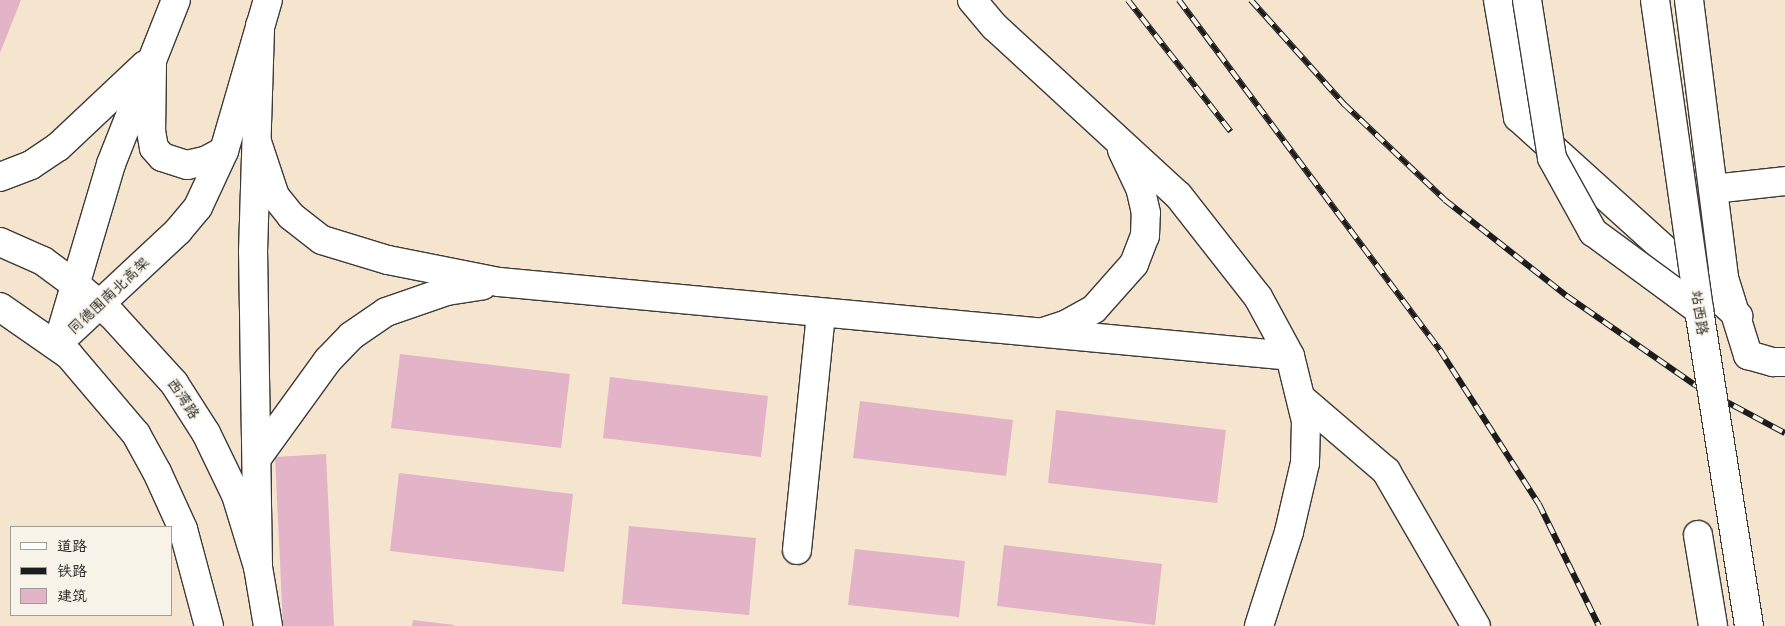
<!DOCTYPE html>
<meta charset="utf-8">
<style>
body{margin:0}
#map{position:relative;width:1785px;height:626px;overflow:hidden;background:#f5e5cf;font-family:Itim,"LXGW WenKai TC",sans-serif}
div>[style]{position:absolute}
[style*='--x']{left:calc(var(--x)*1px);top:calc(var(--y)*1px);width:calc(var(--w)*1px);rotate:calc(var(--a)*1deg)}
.building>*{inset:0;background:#e3b3c7}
.roads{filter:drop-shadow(1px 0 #3d3a37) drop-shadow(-1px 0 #3d3a37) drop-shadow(0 1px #3d3a37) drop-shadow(0 -1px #3d3a37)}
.minor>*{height:28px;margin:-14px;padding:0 14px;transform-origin:14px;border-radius:14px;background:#fff}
.major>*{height:28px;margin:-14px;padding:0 14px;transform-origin:14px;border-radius:14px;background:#fff}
.rail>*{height:5.5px;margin-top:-2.75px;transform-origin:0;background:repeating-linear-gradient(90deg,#f7f3e8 0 11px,#1c1c1c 0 22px);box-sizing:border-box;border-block:1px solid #1c1c1c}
.bridges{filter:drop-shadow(1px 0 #3d3a37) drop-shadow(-1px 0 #3d3a37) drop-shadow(0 1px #3d3a37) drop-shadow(0 -1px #3d3a37)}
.minor-bridge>*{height:28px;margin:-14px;padding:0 14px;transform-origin:14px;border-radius:14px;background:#fff}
span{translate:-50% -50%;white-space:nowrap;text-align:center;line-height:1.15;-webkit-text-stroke:4px #f7f3e8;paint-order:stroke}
.street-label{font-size:15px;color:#1c1c1c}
.legend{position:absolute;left:10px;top:526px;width:162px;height:90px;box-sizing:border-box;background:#f7f3e8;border:1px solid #9f9d96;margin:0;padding:6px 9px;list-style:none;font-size:15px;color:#1c1c1c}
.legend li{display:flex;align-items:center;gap:10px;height:25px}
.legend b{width:25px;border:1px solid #9f9d96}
</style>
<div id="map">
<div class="building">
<i style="clip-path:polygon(0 0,21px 0,0 53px)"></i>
<i style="clip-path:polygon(400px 354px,570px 374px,561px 448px,391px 428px)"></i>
<i style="clip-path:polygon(610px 377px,768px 396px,761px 457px,603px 438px)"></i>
<i style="clip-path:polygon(860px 401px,1013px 420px,1006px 476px,853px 458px)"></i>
<i style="clip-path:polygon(1056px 410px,1226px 430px,1217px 503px,1048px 483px)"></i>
<i style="clip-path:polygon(326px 454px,334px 626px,283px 626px,275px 457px)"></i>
<i style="clip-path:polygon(399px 473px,573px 494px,564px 572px,390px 551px)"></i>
<i style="clip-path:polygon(629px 526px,756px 538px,749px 615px,622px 604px)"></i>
<i style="clip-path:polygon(1004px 545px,1162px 564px,1155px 625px,997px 606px)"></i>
<i style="clip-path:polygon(855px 549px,965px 561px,959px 617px,848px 605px)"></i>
<i style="clip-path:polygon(413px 620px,454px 625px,454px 626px,412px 626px)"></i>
</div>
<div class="roads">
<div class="minor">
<i style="--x:972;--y:0;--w:35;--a:50"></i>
<i style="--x:995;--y:27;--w:248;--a:42.6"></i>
<i style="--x:1178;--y:195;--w:130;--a:51.9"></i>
<i style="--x:1258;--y:297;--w:67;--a:61.5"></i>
<i style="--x:1290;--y:356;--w:67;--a:76.2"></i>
<i style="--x:1306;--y:421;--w:42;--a:91.4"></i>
<i style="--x:1305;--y:463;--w:71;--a:103.1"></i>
<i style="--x:1289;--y:532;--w:99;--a:107.7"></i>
<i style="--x:1498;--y:0;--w:119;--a:80.3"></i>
<i style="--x:1518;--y:117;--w:297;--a:42.1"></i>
<i style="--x:1689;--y:0;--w:280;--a:82.8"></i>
<i style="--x:1724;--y:278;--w:81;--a:72.7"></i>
<i style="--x:1748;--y:355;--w:26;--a:16"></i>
<i style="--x:1773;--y:362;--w:12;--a:0"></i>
<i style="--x:152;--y:63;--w:68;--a:90.8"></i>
<i style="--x:151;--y:131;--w:17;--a:80"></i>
<i style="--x:154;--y:148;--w:12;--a:48"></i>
<i style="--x:162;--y:157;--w:26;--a:18"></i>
<i style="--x:187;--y:165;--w:18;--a:-13"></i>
<i style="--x:205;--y:161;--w:21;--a:-28"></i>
<i style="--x:257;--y:142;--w:57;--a:71.6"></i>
<i style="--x:275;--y:196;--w:26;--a:51"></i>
<i style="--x:291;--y:216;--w:39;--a:38"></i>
<i style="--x:322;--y:240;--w:69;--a:16.9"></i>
<i style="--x:388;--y:260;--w:113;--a:11.2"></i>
<i style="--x:499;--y:282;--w:794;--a:5.34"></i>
<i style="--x:1713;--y:189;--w:72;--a:-6.3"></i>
<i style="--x:1043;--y:332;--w:25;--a:-18"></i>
<i style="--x:1067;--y:324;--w:31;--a:-29"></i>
<i style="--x:1094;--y:309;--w:60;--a:-48.4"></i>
<i style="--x:1134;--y:264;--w:30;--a:-69"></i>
<i style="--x:1145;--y:236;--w:23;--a:-88"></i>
<i style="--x:1146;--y:213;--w:26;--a:-103"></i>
<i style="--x:1140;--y:188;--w:42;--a:-115.3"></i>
<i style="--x:1302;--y:399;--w:111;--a:40.6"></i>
<i style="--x:1386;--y:471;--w:179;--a:59.9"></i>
<i style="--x:257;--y:458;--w:121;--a:-54.1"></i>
<i style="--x:328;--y:360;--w:33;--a:-46"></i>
<i style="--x:351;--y:336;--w:42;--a:-34.4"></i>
<i style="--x:386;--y:312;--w:65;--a:-19"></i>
<i style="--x:447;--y:291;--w:36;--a:-9"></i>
<i style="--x:1698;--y:535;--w:92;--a:80.6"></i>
<i style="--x:797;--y:550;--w:238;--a:-84.2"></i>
</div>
<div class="major">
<i style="--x:0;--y:177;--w:33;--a:-21"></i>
<i style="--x:31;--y:165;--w:32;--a:-34"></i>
<i style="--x:58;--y:147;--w:120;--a:-43.3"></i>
<i style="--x:0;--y:242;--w:47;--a:23.8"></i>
<i style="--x:43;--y:261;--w:47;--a:36.4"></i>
<i style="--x:81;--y:289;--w:40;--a:40"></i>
<i style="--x:112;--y:315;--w:92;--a:47.6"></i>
<i style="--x:174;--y:383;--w:59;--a:57.4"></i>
<i style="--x:206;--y:433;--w:69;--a:64.2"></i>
<i style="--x:236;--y:495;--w:75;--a:73"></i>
<i style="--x:258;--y:567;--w:60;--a:80.4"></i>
<i style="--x:0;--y:307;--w:84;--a:34.8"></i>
<i style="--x:69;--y:355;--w:104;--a:49.7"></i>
<i style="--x:136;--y:434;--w:43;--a:61.1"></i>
<i style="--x:157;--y:472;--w:63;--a:65.5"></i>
<i style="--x:183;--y:529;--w:100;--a:75"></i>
<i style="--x:58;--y:343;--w:187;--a:-73.5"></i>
<i style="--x:111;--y:164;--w:176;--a:-68.4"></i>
<i style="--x:57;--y:344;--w:166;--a:-43"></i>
<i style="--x:178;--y:231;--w:31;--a:-50"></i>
<i style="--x:198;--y:207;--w:62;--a:-65.1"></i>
<i style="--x:224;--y:151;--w:157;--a:-73.8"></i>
<i style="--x:258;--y:567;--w:315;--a:-90.9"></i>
<i style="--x:253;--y:252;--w:227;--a:-88.2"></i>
</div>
</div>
<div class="rail">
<i style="--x:1128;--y:0;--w:167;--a:52"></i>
<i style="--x:1179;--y:0;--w:437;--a:53.3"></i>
<i style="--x:1440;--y:350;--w:183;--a:57.3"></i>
<i style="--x:1539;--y:504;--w:136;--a:63.8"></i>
<i style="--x:1251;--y:0;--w:140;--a:48.2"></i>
<i style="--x:1344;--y:104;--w:139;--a:43.5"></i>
<i style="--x:1445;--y:200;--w:155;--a:38.2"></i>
<i style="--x:1567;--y:296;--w:156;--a:34.8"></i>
<i style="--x:1695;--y:385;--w:102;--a:28.1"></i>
</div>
<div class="bridges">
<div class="minor-bridge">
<i style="--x:1527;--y:0;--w:160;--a:81"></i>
<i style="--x:1552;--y:158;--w:85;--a:61"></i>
<i style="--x:1593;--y:232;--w:132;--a:36.3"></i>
<i style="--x:1655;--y:0;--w:313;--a:81.9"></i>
<i style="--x:1699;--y:310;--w:320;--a:81"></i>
</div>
</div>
<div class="street-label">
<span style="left:109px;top:296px;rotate:-43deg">同德围南北高架</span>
<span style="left:1699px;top:313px;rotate:81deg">站西路</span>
<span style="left:183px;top:399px;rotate:56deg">西湾路</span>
</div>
<ul class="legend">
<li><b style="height:6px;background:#fff"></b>道路</li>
<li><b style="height:6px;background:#1c1c1c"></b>铁路</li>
<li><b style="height:14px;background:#e3b3c7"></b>建筑</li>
</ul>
</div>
